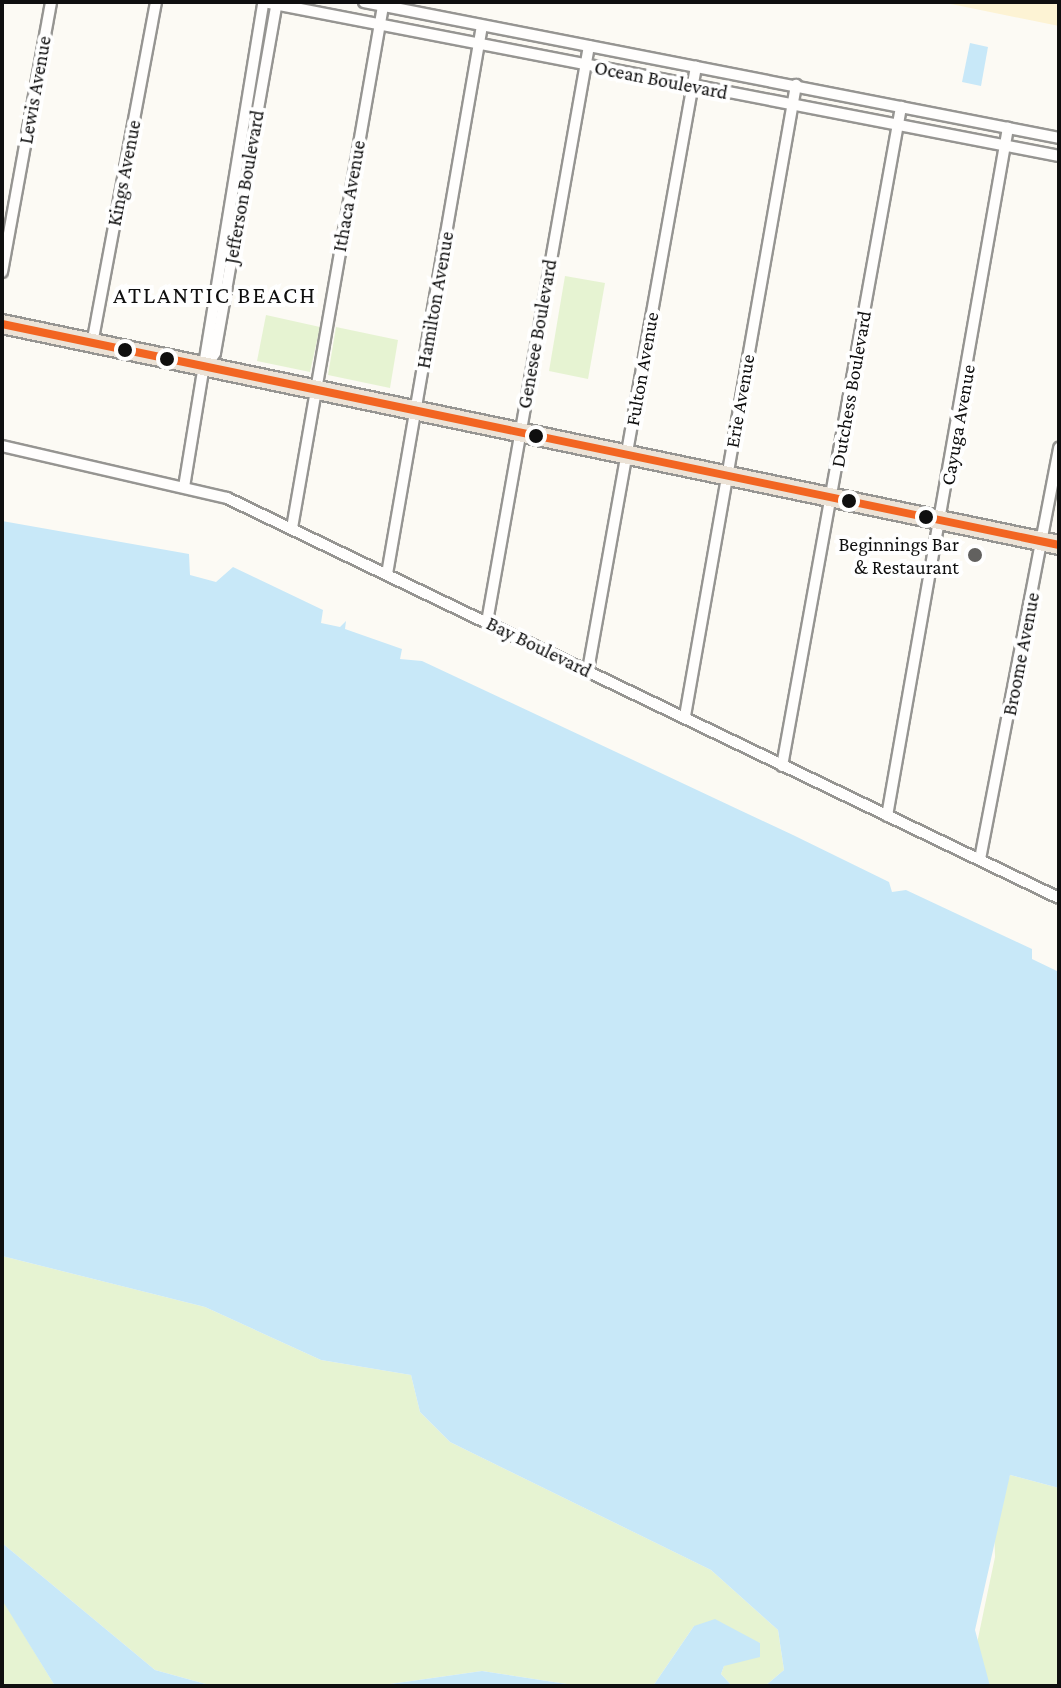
<!DOCTYPE html>
<style>
body{margin:0}
#map{position:relative;width:1061px;height:1688px;overflow:hidden;background:#fcfaf4;font-family:"Crimson Pro",serif}
div>[style]{position:absolute}
[style*='--x']{left:calc(var(--x)*1px);top:calc(var(--y)*1px);width:calc(var(--w)*1px);rotate:calc(var(--a)*1deg)}
.green>*{inset:0;background:#e6f3d2}
.sand>*{inset:0;background:#fdf3d4}
.water>*{inset:0;background:#c8e8f8}
.roads{filter:drop-shadow(2px 0 #969592) drop-shadow(-2px 0 #969592) drop-shadow(0 2px #969592) drop-shadow(0 -2px #969592)}
.minor>*{height:10px;margin:-5px;padding:0 5px;transform-origin:5px;border-radius:5px;background:#fffefd}
.trunk>*{height:18px;margin:-9px;padding:0 9px;transform-origin:9px;border-radius:9px;background:#ece3d7}
.bus-1>*{height:8px;margin:-4px;padding:0 4px;transform-origin:4px;border-radius:4px;background:#f26522}
.dots>*{width:22px;height:22px;translate:-50% -50%;box-sizing:border-box;border:4px solid #fff;border-radius:50%}
span{translate:-50% -50%;white-space:nowrap;text-align:center;line-height:1.15;-webkit-text-stroke:8px #fff;paint-order:stroke}
.street-label{font-size:20px;color:#0f0f0f}
.poi-label{font-size:20px;color:#0f0f0f}
.right{translate:-100% -50%;text-align:right}
.quarter-label{font-size:24px;color:#0f0f0f;letter-spacing:2px}
.frame{position:absolute;inset:0;border:4px solid #0f0f0f;pointer-events:none}
</style>
<div id="map">
<div class="green">
<i style="clip-path:polygon(565px 276px,605px 283px,588px 379px,549px 371px)"></i>
<i style="clip-path:polygon(266px 315px,320px 327px,310px 372px,257px 361px)"></i>
<i style="clip-path:polygon(336px 327px,398px 340px,390px 388px,328px 375px)"></i>
<i style="clip-path:polygon(2px 1256px,205px 1307px,321px 1360px,411px 1375px,420px 1412px,450px 1442px,711px 1570px,778px 1630px,784px 1670px,765px 1686px,732px 1686px,721px 1674px,724px 1666px,760px 1643px,694px 1626px,653px 1686px,580px 1686px,482px 1671px,376px 1686px,213px 1686px,155px 1670px,2px 1543px)"></i>
<i style="clip-path:polygon(1010px 1475px,1059px 1488px,1059px 1686px,990px 1686px,976px 1648px,995px 1557px,994px 1524px)"></i>
<i style="clip-path:polygon(2px 1600px,3px 1600px,55px 1686px,2px 1686px)"></i>
</div>
<div class="sand">
<i style="clip-path:polygon(940px 2px,1059px 2px,1059px 26px,956px 5px)"></i>
</div>
<div class="water">
<i style="clip-path:polygon(970px 43px,988px 47px,981px 86px,962px 82px)"></i>
<i style="clip-path:polygon(2px 521px,189px 554px,190px 575px,216px 582px,233px 567px,323px 610px,321px 623px,340px 627px,346px 621px,345px 629px,402px 649px,400px 659px,422px 661px,793px 835px,889px 882px,892px 892px,906px 890px,1032px 949px,1032px 959px,1059px 972px,1059px 1488px,1010px 1475px,975px 1630px,990px 1686px,765px 1686px,784px 1670px,778px 1630px,711px 1570px,450px 1442px,420px 1412px,411px 1375px,321px 1360px,205px 1307px,2px 1256px)"></i>
<i style="clip-path:polygon(2px 1543px,155px 1670px,213px 1686px,55px 1686px,2px 1600px)"></i>
<i style="clip-path:polygon(715px 1619px,760px 1643px,760px 1657px,724px 1666px,721px 1674px,732px 1686px,653px 1686px,694px 1626px)"></i>
<i style="clip-path:polygon(482px 1671px,580px 1686px,376px 1686px)"></i>
</div>
<div class="roads">
<div class="minor">
<i style="--x:264;--y:2;--w:810;--a:10.96"></i>
<i style="--x:364;--y:2;--w:708;--a:11.07"></i>
<i style="--x:2;--y:272;--w:274;--a:-79.7"></i>
<i style="--x:92;--y:344;--w:348;--a:-79.4"></i>
<i style="--x:205;--y:368;--w:18;--a:-56"></i>
<i style="--x:215;--y:353;--w:356;--a:-80"></i>
<i style="--x:2;--y:446;--w:231;--a:13"></i>
<i style="--x:227;--y:498;--w:923;--a:25.68"></i>
<i style="--x:184;--y:487;--w:491;--a:-80.7"></i>
<i style="--x:292;--y:528;--w:530;--a:-80.11"></i>
<i style="--x:387;--y:574;--w:556;--a:-80.17"></i>
<i style="--x:487;--y:622;--w:585;--a:-79.96"></i>
<i style="--x:588;--y:670;--w:613;--a:-79.85"></i>
<i style="--x:685;--y:716;--w:641;--a:-80.02"></i>
<i style="--x:782;--y:766;--w:670;--a:-79.76"></i>
<i style="--x:887;--y:816;--w:699;--a:-80.03"></i>
<i style="--x:980;--y:859;--w:419;--a:-79.1"></i>
</div>
<div class="trunk">
<i style="--x:2;--y:324;--w:1080;--a:11.81"></i>
</div>
</div>
<div class="bus-1">
<i style="--x:2;--y:324;--w:1080;--a:11.81"></i>
</div>
<div class="dots">
<i style="left:125px;top:350px;background:#0f0f0f"></i>
<i style="left:167px;top:359px;background:#0f0f0f"></i>
<i style="left:536px;top:436px;background:#0f0f0f"></i>
<i style="left:849px;top:501px;background:#0f0f0f"></i>
<i style="left:926px;top:517px;background:#0f0f0f"></i>
<i style="left:975px;top:555px;background:#62615f"></i>
</div>
<div class="street-label">
<span style="left:661px;top:80px;rotate:11deg">Ocean Boulevard</span>
<span style="left:35px;top:90px;rotate:-80deg">Lewis Avenue</span>
<span style="left:124px;top:173px;rotate:-79deg">Kings Avenue</span>
<span style="left:244px;top:187px;rotate:-80deg">Jefferson Boulevard</span>
<span style="left:349px;top:196px;rotate:-80deg">Ithaca Avenue</span>
<span style="left:435px;top:300px;rotate:-80deg">Hamilton Avenue</span>
<span style="left:537px;top:334px;rotate:-80deg">Genesee Boulevard</span>
<span style="left:642px;top:369px;rotate:-80deg">Fulton Avenue</span>
<span style="left:851px;top:389px;rotate:-80deg">Dutchess Boulevard</span>
<span style="left:740px;top:401px;rotate:-80deg">Erie Avenue</span>
<span style="left:958px;top:425px;rotate:-80deg">Cayuga Avenue</span>
<span style="left:539px;top:647px;rotate:26deg">Bay Boulevard</span>
<span style="left:1021px;top:654px;rotate:-79deg">Broome Avenue</span>
</div>
<div class="poi-label">
<span class="right" style="left:959px;top:556px">Beginnings Bar<br>&amp; Restaurant</span>
</div>
<div class="quarter-label">
<span style="left:215px;top:295px">ATLANTIC BEACH</span>
</div>
<div class="frame"></div>
</div>
